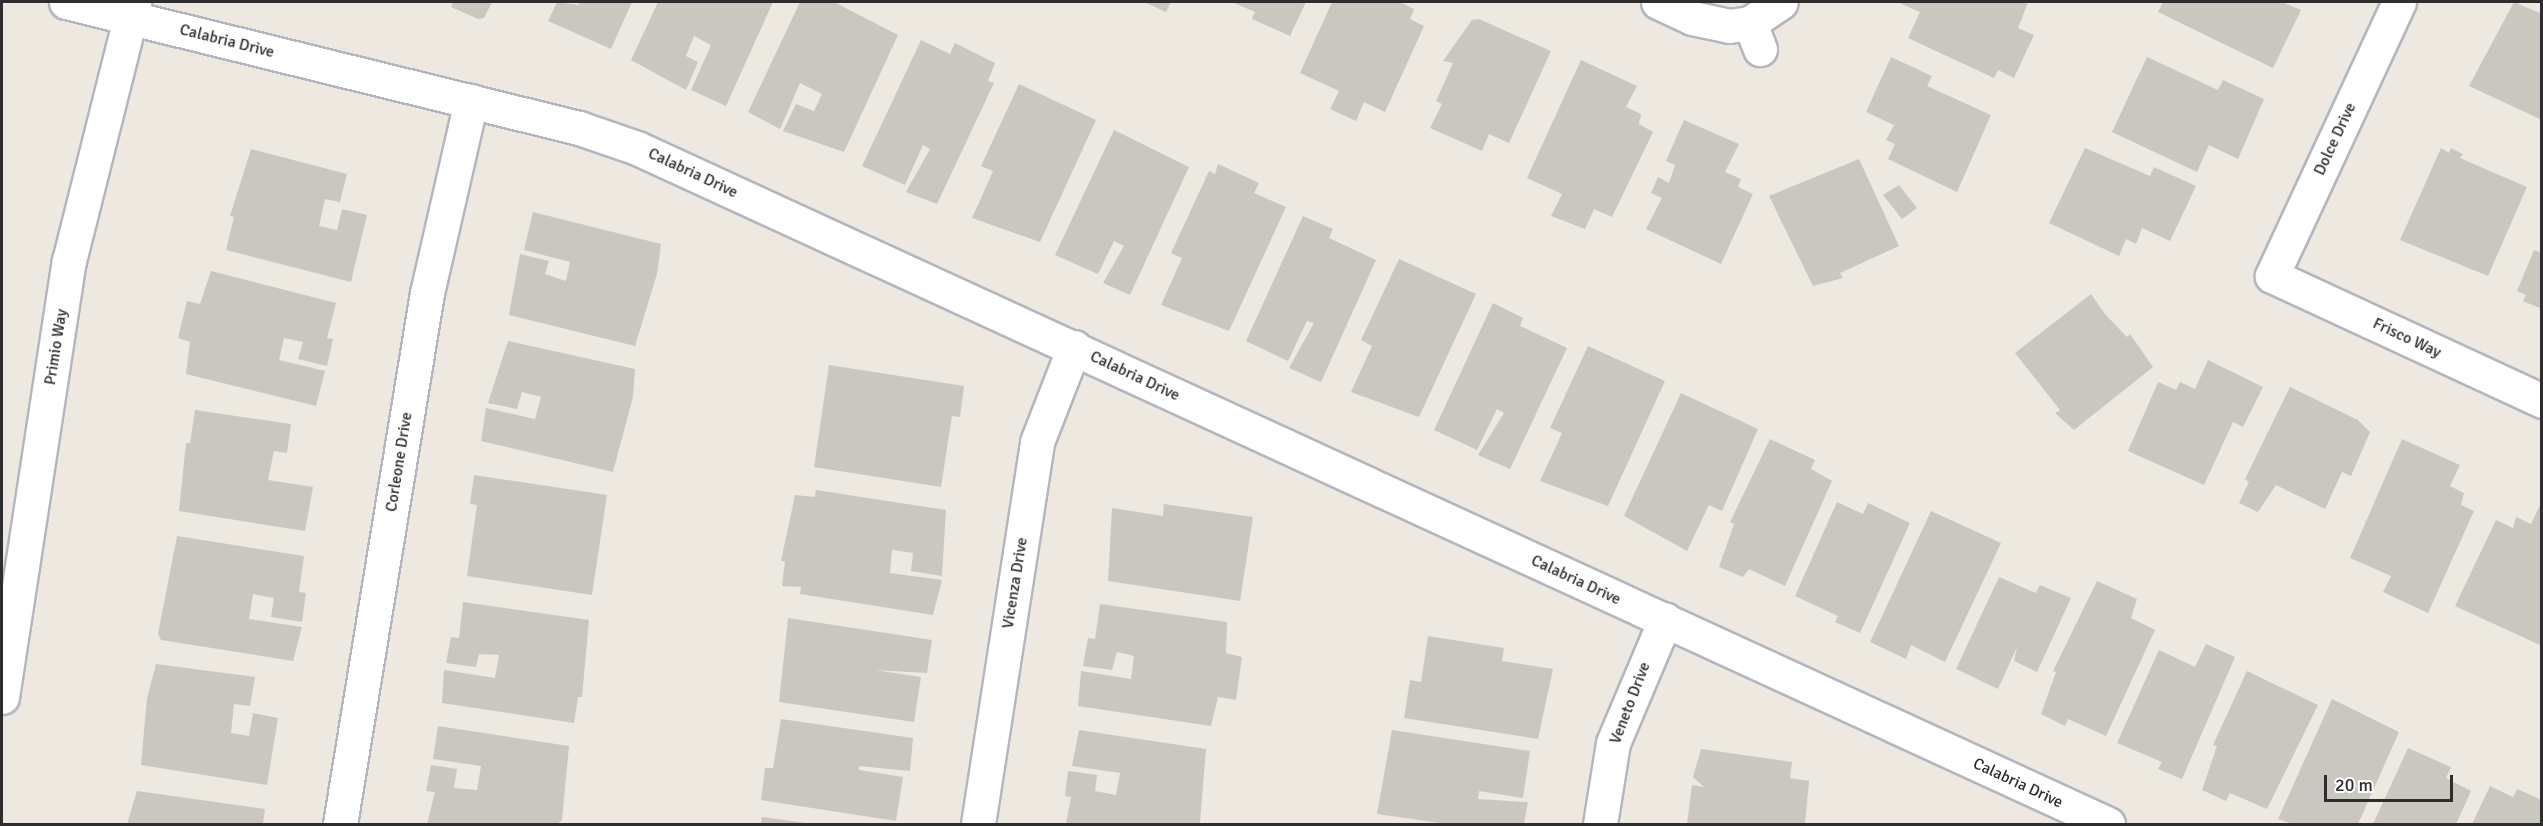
<!DOCTYPE html>
<style>
body{margin:0}
#map{position:relative;width:2543px;height:826px;overflow:hidden;background:#ede9e1;font-family:Signika,sans-serif}
div>[style]{position:absolute}
[style*='--x']{left:calc(var(--x)*1px);top:calc(var(--y)*1px);width:calc(var(--w)*1px);rotate:calc(var(--a)*1deg)}
.building>*{inset:0;background:#c9c7bf}
.roads{filter:drop-shadow(2px 0 #b4b5bf) drop-shadow(-2px 0 #b4b5bf) drop-shadow(0 2px #b4b5bf) drop-shadow(0 -2px #b4b5bf)}
.minor>*{height:33px;margin:-16.5px;padding:0 16.5px;transform-origin:16.5px;border-radius:16.5px;background:#fff}
.tertiary>*{height:33px;margin:-16.5px;padding:0 16.5px;transform-origin:16.5px;border-radius:16.5px;background:#fff}
span{translate:-50% -50%;white-space:nowrap;text-align:center;line-height:1.15;-webkit-text-stroke:4.5px #fff;paint-order:stroke}
.street-label{font-size:16px;color:#2d2d2d}
.frame{position:absolute;inset:0;border:3px solid #2d2d2d;pointer-events:none}
.scale{position:absolute;left:2324px;top:775px;width:129px;height:27px;box-sizing:border-box;border:3px solid #2d2d2d;border-top:0;padding-left:8px;font-size:18px;line-height:21px;white-space:nowrap;color:#2d2d2d;-webkit-text-stroke:4px #fff;paint-order:stroke}
</style>
<div id="map">
<div class="building">
<i style="clip-path:polygon(453px 2px,492px 2px,484px 18px,478px 19px,451px 7px)"></i>
<i style="clip-path:polygon(557px 2px,578px 5px,580px 2px,632px 2px,611px 49px,548px 21px)"></i>
<i style="clip-path:polygon(658px 2px,773px 2px,726px 106px,691px 90px,711px 45px,694px 36px,686px 56px,698px 62px,686px 90px,631px 60px)"></i>
<i style="clip-path:polygon(800px 2px,834px 2px,898px 35px,844px 152px,783px 131px,796px 104px,814px 111px,822px 94px,800px 83px,780px 129px,748px 112px)"></i>
<i style="clip-path:polygon(1144px 2px,1171px 2px,1166px 12px)"></i>
<i style="clip-path:polygon(1232px 2px,1306px 2px,1290px 36px,1252px 19px,1255px 12px)"></i>
<i style="clip-path:polygon(1332px 2px,1400px 2px,1414px 9px,1410px 19px,1424px 26px,1385px 112px,1364px 102px,1356px 121px,1330px 109px,1339px 91px,1300px 73px)"></i>
<i style="clip-path:polygon(1897px 2px,2028px 2px,2018px 28px,2034px 35px,2014px 78px,1998px 70px,1994px 78px,1908px 38px,1920px 12px)"></i>
<i style="clip-path:polygon(2163px 2px,2282px 2px,2301px 10px,2273px 68px,2158px 12px)"></i>
<i style="clip-path:polygon(2514px 2px,2542px 14px,2542px 120px,2469px 86px)"></i>
<i style="clip-path:polygon(1479px 19px,1551px 51px,1509px 143px,1489px 134px,1482px 151px,1430px 128px,1442px 104px,1436px 101px,1453px 63px,1443px 61px,1472px 20px)"></i>
<i style="clip-path:polygon(921px 40px,950px 54px,955px 43px,995px 63px,988px 81px,994px 83px,937px 204px,906px 192px,930px 149px,923px 145px,905px 185px,862px 166px)"></i>
<i style="clip-path:polygon(1891px 57px,1932px 76px,1927px 86px,1991px 115px,1957px 192px,1888px 159px,1895px 144px,1886px 140px,1894px 125px,1866px 112px)"></i>
<i style="clip-path:polygon(2147px 57px,2218px 90px,2223px 80px,2264px 99px,2238px 159px,2209px 145px,2197px 172px,2112px 132px)"></i>
<i style="clip-path:polygon(1581px 60px,1637px 86px,1626px 107px,1641px 114px,1639px 124px,1653px 132px,1612px 217px,1594px 209px,1585px 229px,1551px 216px,1562px 194px,1527px 178px)"></i>
<i style="clip-path:polygon(1019px 84px,1096px 120px,1040px 242px,972px 218px,993px 171px,981px 166px)"></i>
<i style="clip-path:polygon(1684px 120px,1739px 144px,1725px 172px,1741px 179px,1738px 187px,1753px 194px,1721px 264px,1646px 229px,1662px 198px,1651px 193px,1658px 177px,1669px 183px,1675px 165px,1666px 161px)"></i>
<i style="clip-path:polygon(1114px 130px,1189px 167px,1130px 295px,1103px 283px,1124px 246px,1114px 241px,1098px 274px,1055px 255px)"></i>
<i style="clip-path:polygon(2085px 148px,2150px 176px,2154px 167px,2196px 186px,2170px 241px,2142px 228px,2136px 244px,2126px 239px,2119px 256px,2049px 223px)"></i>
<i style="clip-path:polygon(2441px 148px,2449px 153px,2451px 148px,2463px 154px,2460px 158px,2527px 187px,2488px 276px,2400px 240px)"></i>
<i style="clip-path:polygon(251px 149px,347px 174px,340px 202px,325px 199px,319px 226px,337px 230px,342px 209px,367px 215px,351px 282px,226px 250px,234px 217px,230px 216px)"></i>
<i style="clip-path:polygon(1859px 159px,1899px 246px,1840px 273px,1843px 278px,1813px 286px,1769px 196px)"></i>
<i style="clip-path:polygon(1218px 164px,1259px 183px,1254px 193px,1286px 207px,1229px 331px,1161px 305px,1182px 258px,1171px 253px,1209px 171px,1215px 174px)"></i>
<i style="clip-path:polygon(1899px 185px,1917px 208px,1902px 219px,1883px 195px)"></i>
<i style="clip-path:polygon(533px 212px,661px 244px,657px 274px,635px 346px,509px 315px,520px 254px,549px 261px,545px 274px,566px 281px,570px 262px,524px 250px)"></i>
<i style="clip-path:polygon(1303px 216px,1333px 229px,1329px 238px,1376px 260px,1321px 382px,1289px 368px,1314px 323px,1307px 321px,1288px 361px,1246px 341px)"></i>
<i style="clip-path:polygon(2534px 250px,2542px 253px,2542px 309px,2523px 301px,2526px 295px,2517px 291px)"></i>
<i style="clip-path:polygon(1399px 259px,1476px 294px,1419px 417px,1351px 392px,1372px 346px,1361px 340px)"></i>
<i style="clip-path:polygon(211px 271px,336px 303px,327px 338px,333px 339px,327px 366px,298px 359px,303px 342px,284px 338px,279px 360px,325px 371px,316px 406px,186px 374px,190px 342px,178px 338px,187px 301px,200px 304px)"></i>
<i style="clip-path:polygon(2091px 294px,2105px 314px,2127px 337px,2130px 334px,2153px 367px,2074px 430px,2055px 413px,2060px 410px,2015px 353px)"></i>
<i style="clip-path:polygon(1493px 303px,1523px 318px,1520px 326px,1567px 348px,1510px 469px,1478px 455px,1504px 413px,1497px 409px,1477px 450px,1434px 430px)"></i>
<i style="clip-path:polygon(508px 341px,635px 369px,633px 397px,613px 472px,481px 441px,486px 408px,535px 419px,541px 397px,522px 392px,517px 409px,488px 403px)"></i>
<i style="clip-path:polygon(1588px 346px,1665px 381px,1608px 506px,1540px 481px,1562px 433px,1550px 428px)"></i>
<i style="clip-path:polygon(2208px 360px,2263px 387px,2243px 427px,2233px 422px,2204px 485px,2128px 451px,2158px 382px,2176px 390px,2180px 382px,2195px 389px)"></i>
<i style="clip-path:polygon(829px 365px,964px 386px,960px 417px,952px 416px,941px 487px,814px 467px)"></i>
<i style="clip-path:polygon(2290px 387px,2358px 420px,2370px 432px,2351px 476px,2342px 472px,2325px 509px,2276px 485px,2258px 512px,2239px 503px,2249px 482px,2245px 479px)"></i>
<i style="clip-path:polygon(1681px 393px,1758px 429px,1722px 511px,1709px 505px,1687px 551px,1624px 516px)"></i>
<i style="clip-path:polygon(195px 410px,291px 424px,287px 453px,274px 451px,268px 480px,313px 487px,305px 531px,179px 511px,186px 443px,190px 443px)"></i>
<i style="clip-path:polygon(1770px 439px,1815px 460px,1811px 469px,1832px 481px,1785px 586px,1749px 569px,1743px 577px,1719px 567px,1734px 524px,1730px 522px)"></i>
<i style="clip-path:polygon(2402px 439px,2460px 465px,2450px 486px,2464px 493px,2461px 505px,2474px 511px,2428px 613px,2383px 592px,2391px 576px,2350px 558px)"></i>
<i style="clip-path:polygon(474px 475px,607px 495px,592px 595px,467px 576px,477px 505px,470px 504px)"></i>
<i style="clip-path:polygon(816px 490px,946px 510px,942px 576px,911px 571px,913px 553px,892px 550px,890px 573px,942px 580px,933px 615px,800px 594px,801px 587px,782px 586px,785px 561px,781px 561px,795px 495px,815px 497px)"></i>
<i style="clip-path:polygon(2542px 501px,2542px 646px,2455px 606px,2496px 520px,2513px 528px,2516px 517px,2531px 524px)"></i>
<i style="clip-path:polygon(1837px 502px,1863px 514px,1868px 503px,1910px 523px,1860px 633px,1835px 622px,1838px 616px,1795px 596px)"></i>
<i style="clip-path:polygon(1164px 504px,1253px 517px,1240px 601px,1108px 581px,1112px 508px,1163px 516px)"></i>
<i style="clip-path:polygon(1931px 511px,2001px 543px,1945px 662px,1911px 645px,1906px 659px,1870px 642px)"></i>
<i style="clip-path:polygon(177px 536px,304px 556px,299px 592px,306px 593px,302px 622px,271px 617px,274px 598px,253px 594px,249px 619px,302px 627px,293px 661px,161px 640px,158px 634px)"></i>
<i style="clip-path:polygon(1999px 577px,2036px 593px,2040px 585px,2071px 598px,2037px 672px,2014px 661px,2017px 647px,1998px 689px,1956px 669px)"></i>
<i style="clip-path:polygon(2097px 581px,2137px 599px,2131px 618px,2155px 630px,2106px 736px,2068px 719px,2065px 726px,2041px 714px,2056px 672px,2053px 671px)"></i>
<i style="clip-path:polygon(463px 602px,589px 620px,582px 697px,578px 697px,574px 723px,442px 703px,444px 670px,495px 678px,499px 655px,479px 654px,476px 667px,446px 663px,451px 637px,459px 638px)"></i>
<i style="clip-path:polygon(1100px 604px,1227px 622px,1226px 653px,1242px 657px,1236px 700px,1218px 697px,1211px 726px,1078px 706px,1081px 671px,1131px 679px,1134px 656px,1117px 652px,1112px 670px,1083px 666px,1088px 638px,1095px 639px)"></i>
<i style="clip-path:polygon(788px 618px,932px 640px,927px 673px,875px 670px,921px 677px,914px 722px,779px 702px)"></i>
<i style="clip-path:polygon(1428px 636px,1504px 648px,1502px 661px,1553px 669px,1538px 739px,1404px 718px,1410px 680px,1421px 682px)"></i>
<i style="clip-path:polygon(2206px 644px,2235px 657px,2182px 779px,2158px 769px,2162px 762px,2117px 743px,2159px 650px,2195px 667px)"></i>
<i style="clip-path:polygon(156px 664px,255px 677px,250px 706px,234px 704px,231px 733px,249px 736px,253px 713px,278px 718px,267px 785px,141px 765px,147px 698px)"></i>
<i style="clip-path:polygon(2247px 671px,2318px 705px,2267px 809px,2230px 793px,2226px 801px,2202px 790px,2217px 746px,2213px 745px)"></i>
<i style="clip-path:polygon(2332px 699px,2399px 732px,2358px 824px,2292px 824px,2278px 819px)"></i>
<i style="clip-path:polygon(781px 719px,913px 738px,910px 771px,859px 766px,859px 770px,903px 777px,896px 821px,761px 800px,765px 768px,773px 768px)"></i>
<i style="clip-path:polygon(438px 726px,569px 746px,562px 820px,557px 824px,427px 824px,435px 792px,426px 791px,431px 765px,457px 769px,454px 788px,477px 790px,481px 766px,433px 759px)"></i>
<i style="clip-path:polygon(1079px 730px,1206px 749px,1200px 823px,1066px 824px,1071px 797px,1065px 796px,1068px 771px,1097px 775px,1095px 791px,1116px 795px,1120px 773px,1072px 766px)"></i>
<i style="clip-path:polygon(1392px 730px,1530px 751px,1523px 798px,1479px 791px,1478px 799px,1528px 802px,1524px 824px,1447px 824px,1377px 814px)"></i>
<i style="clip-path:polygon(2408px 748px,2451px 767px,2446px 778px,2471px 791px,2456px 824px,2373px 824px)"></i>
<i style="clip-path:polygon(1701px 749px,1792px 762px,1790px 778px,1809px 781px,1805px 824px,1687px 824px,1692px 785px,1704px 787px,1693px 777px)"></i>
<i style="clip-path:polygon(2490px 786px,2513px 797px,2517px 789px,2542px 800px,2542px 824px,2472px 824px)"></i>
<i style="clip-path:polygon(137px 791px,265px 809px,263px 824px,127px 824px)"></i>
<i style="clip-path:polygon(762px 817px,807px 823px,807px 824px,761px 824px)"></i>
</div>
<div class="roads">
<div class="minor">
<i style="--x:66;--y:2;--w:528;--a:13.8"></i>
<i style="--x:579;--y:128;--w:61;--a:19"></i>
<i style="--x:637;--y:148;--w:1619;--a:24.68"></i>
<i style="--x:1658;--y:2;--w:38;--a:25"></i>
<i style="--x:1692;--y:18;--w:38;--a:12"></i>
<i style="--x:1729;--y:26;--w:21;--a:-8"></i>
<i style="--x:1750;--y:23;--w:37;--a:-34"></i>
<i style="--x:2399;--y:2;--w:302;--a:114.9"></i>
<i style="--x:2272;--y:276;--w:298;--a:24.8"></i>
<i style="--x:1750;--y:23;--w:28;--a:69"></i>
<i style="--x:340;--y:824;--w:538;--a:-80.7"></i>
<i style="--x:427;--y:293;--w:197;--a:-77.1"></i>
<i style="--x:978;--y:824;--w:387;--a:-81.2"></i>
<i style="--x:1037;--y:442;--w:102;--a:-68.7"></i>
<i style="--x:1600;--y:824;--w:82;--a:-80.9"></i>
<i style="--x:1613;--y:743;--w:134;--a:-67.1"></i>
</div>
<div class="tertiary">
<i style="--x:2;--y:697;--w:441;--a:-81.3"></i>
<i style="--x:69;--y:261;--w:267;--a:-75.9"></i>
</div>
</div>
<div class="street-label">
<span style="left:227px;top:41px;rotate:14deg">Calabria Drive</span>
<span style="left:2335px;top:139px;rotate:-65deg">Dolce Drive</span>
<span style="left:693px;top:173px;rotate:25deg">Calabria Drive</span>
<span style="left:2407px;top:338px;rotate:25deg">Frisco Way</span>
<span style="left:56px;top:347px;rotate:-81deg">Primio Way</span>
<span style="left:1135px;top:376px;rotate:25deg">Calabria Drive</span>
<span style="left:399px;top:462px;rotate:-81deg">Corleone Drive</span>
<span style="left:1576px;top:580px;rotate:25deg">Calabria Drive</span>
<span style="left:1015px;top:583px;rotate:-81deg">Vicenza Drive</span>
<span style="left:1630px;top:703px;rotate:-69deg">Veneto Drive</span>
<span style="left:2018px;top:783px;rotate:25deg">Calabria Drive</span>
</div>
<div class="frame"></div>
<div class="scale">20 m</div>
</div>
